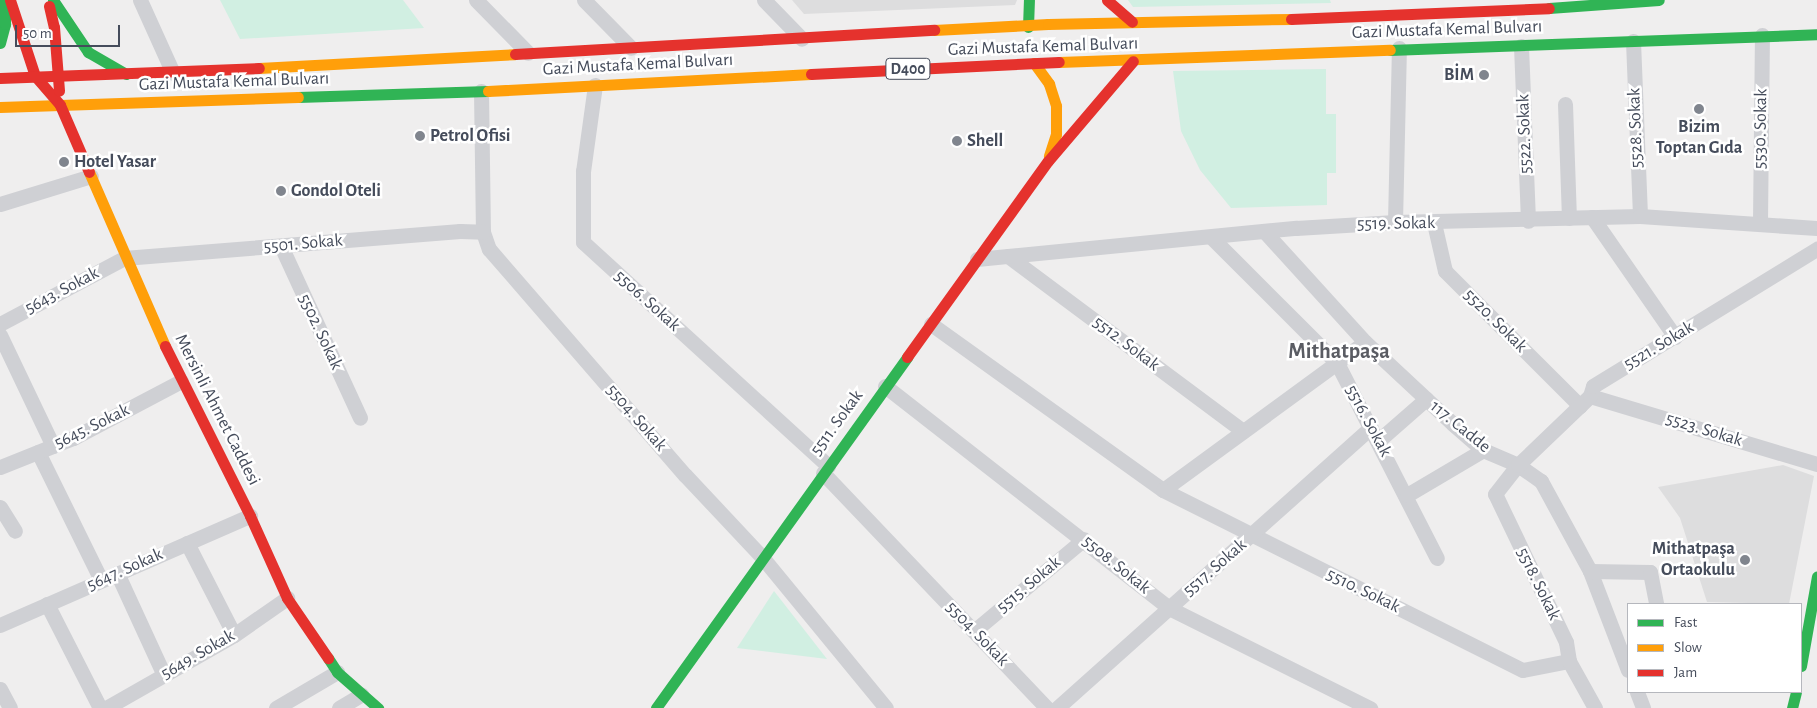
<!DOCTYPE html>
<meta charset="utf-8">
<style>
body{margin:0}
#map{position:relative;width:1817px;height:708px;overflow:hidden;background:#efeeee;font-family:"Alegreya Sans",sans-serif}
div>[style]{position:absolute}
[style*='--x']{left:calc(var(--x)*1px);top:calc(var(--y)*1px);width:calc(var(--w)*1px);rotate:calc(var(--a)*1deg)}
.education>*{inset:0;background:#ddddde}
.green>*{inset:0;background:#d1efe2}
.street>*{height:15px;margin:-7.5px;padding:0 7.5px;transform-origin:7.5px;border-radius:7.5px;background:#cfd0d4}
.fast>*{height:11px;margin:-5.5px;padding:0 5.5px;transform-origin:5.5px;border-radius:5.5px;background:#30b455}
.slow>*{height:11px;margin:-5.5px;padding:0 5.5px;transform-origin:5.5px;border-radius:5.5px;background:#ff9f0a}
.jam>*{height:11px;margin:-5.5px;padding:0 5.5px;transform-origin:5.5px;border-radius:5.5px;background:#e5322d}
.dots>*{width:14px;height:14px;translate:-50% -50%;box-sizing:border-box;border:2px solid #fff;border-radius:50%}
span{translate:-50% -50%;white-space:nowrap;text-align:center;line-height:1.15;-webkit-text-stroke:5px #fff;paint-order:stroke}
.shield-label span{padding:1px 4px;background:#fff;border:1px solid;border-radius:4px;-webkit-text-stroke-width:0}
.shield-label{font-size:16px;color:#454c5b;font-weight:700}
.street-label{font-size:18px;color:#454c5b}
.poi-label{font-size:18px;color:#454c5b;font-weight:700}
.right{translate:-100% -50%;text-align:right}
.left{translate:0 -50%;text-align:left}
.district-label{font-size:22px;color:#5a5c63;font-weight:700}
.legend{position:absolute;left:1627px;top:603px;width:175px;height:90px;box-sizing:border-box;background:#fff;border:1px solid #b5b7bd;margin:0;padding:6px 9px;list-style:none;font-size:15px;color:#454c5b}
.legend li{display:flex;align-items:center;gap:10px;height:25px}
.legend b{width:25px;border:1px solid #b5b7bd}
.scale{position:absolute;left:15px;top:25px;width:105px;height:22px;box-sizing:border-box;border:2px solid #454c5b;border-top:0;padding-left:6px;font-size:15px;line-height:18px;white-space:nowrap;color:#454c5b;-webkit-text-stroke:4px #fff;paint-order:stroke}
</style>
<div id="map">
<div class="education">
<i style="clip-path:polygon(792px 0,1017px 0,1015px 5px,804px 14px)"></i>
<i style="clip-path:polygon(1783px 465px,1814px 476px,1789px 604px,1707px 602px,1680px 518px,1658px 487px)"></i>
</div>
<div class="green">
<i style="clip-path:polygon(220px 0,403px 0,424px 28px,240px 39px)"></i>
<i style="clip-path:polygon(1128px 0,1330px 0,1331px 3px,1133px 7px)"></i>
<i style="clip-path:polygon(1326px 69px,1326px 114px,1336px 114px,1336px 173px,1327px 173px,1327px 205px,1231px 208px,1200px 170px,1181px 131px,1173px 71px)"></i>
<i style="clip-path:polygon(774px 591px,827px 659px,737px 648px)"></i>
</div>
<div class="street">
<i style="--x:140;--y:0;--w:80;--a:65.7"></i>
<i style="--x:476;--y:0;--w:74;--a:45.5"></i>
<i style="--x:584;--y:0;--w:67;--a:45.6"></i>
<i style="--x:764;--y:0;--w:54;--a:45.7"></i>
<i style="--x:1633;--y:41;--w:175;--a:87.7"></i>
<i style="--x:1521;--y:46;--w:175;--a:87.7"></i>
<i style="--x:595;--y:85;--w:87;--a:97.9"></i>
<i style="--x:583;--y:171;--w:71;--a:90"></i>
<i style="--x:583;--y:242;--w:332;--a:42.4"></i>
<i style="--x:481;--y:91;--w:141;--a:89.2"></i>
<i style="--x:483;--y:232;--w:18;--a:71"></i>
<i style="--x:489;--y:249;--w:299;--a:49.1"></i>
<i style="--x:685;--y:475;--w:112;--a:46.8"></i>
<i style="--x:762;--y:557;--w:195;--a:50.6"></i>
<i style="--x:1565;--y:104;--w:114;--a:88"></i>
<i style="--x:0;--y:204;--w:95;--a:-17.1"></i>
<i style="--x:1592;--y:217;--w:146;--a:55.3"></i>
<i style="--x:1395;--y:222;--w:174;--a:-88.7"></i>
<i style="--x:1760;--y:222;--w:187;--a:-89.4"></i>
<i style="--x:1434;--y:223;--w:49;--a:77.1"></i>
<i style="--x:1445;--y:271;--w:191;--a:45"></i>
<i style="--x:1264;--y:231;--w:150;--a:47.7"></i>
<i style="--x:1365;--y:342;--w:120;--a:43"></i>
<i style="--x:1453;--y:424;--w:40;--a:41"></i>
<i style="--x:1483;--y:450;--w:38;--a:23"></i>
<i style="--x:1518;--y:465;--w:28;--a:35"></i>
<i style="--x:1541;--y:481;--w:102;--a:61.4"></i>
<i style="--x:1590;--y:571;--w:106;--a:69"></i>
<i style="--x:1211;--y:237;--w:178;--a:45"></i>
<i style="--x:1337;--y:363;--w:219;--a:62.9"></i>
<i style="--x:281;--y:246;--w:189;--a:65.3"></i>
<i style="--x:1008;--y:256;--w:293;--a:36.7"></i>
<i style="--x:977;--y:259;--w:321;--a:-5.6"></i>
<i style="--x:1296;--y:228;--w:99;--a:-3.5"></i>
<i style="--x:1395;--y:222;--w:245;--a:-1.4"></i>
<i style="--x:1640;--y:216;--w:177;--a:3.9"></i>
<i style="--x:0;--y:324;--w:140;--a:-28"></i>
<i style="--x:124;--y:258;--w:337;--a:-4.6"></i>
<i style="--x:460;--y:231;--w:23;--a:2"></i>
<i style="--x:931;--y:324;--w:285;--a:35.6"></i>
<i style="--x:1163;--y:490;--w:250;--a:-36.2"></i>
<i style="--x:0;--y:335;--w:123;--a:64.5"></i>
<i style="--x:885;--y:386;--w:360;--a:38"></i>
<i style="--x:1169;--y:608;--w:225;--a:26.5"></i>
<i style="--x:1590;--y:396;--w:237;--a:16.7"></i>
<i style="--x:1378;--y:441;--w:64;--a:-41.2"></i>
<i style="--x:38;--y:452;--w:143;--a:63.8"></i>
<i style="--x:0;--y:467;--w:79;--a:-21.7"></i>
<i style="--x:73;--y:438;--w:122;--a:-27.8"></i>
<i style="--x:823;--y:473;--w:325;--a:46.4"></i>
<i style="--x:1163;--y:490;--w:402;--a:26.6"></i>
<i style="--x:1523;--y:670;--w:47;--a:-11.1"></i>
<i style="--x:1407;--y:495;--w:88;--a:-30.6"></i>
<i style="--x:0;--y:507;--w:28;--a:58"></i>
<i style="--x:187;--y:543;--w:103;--a:62.9"></i>
<i style="--x:1590;--y:571;--w:60;--a:1"></i>
<i style="--x:1650;--y:572;--w:33;--a:79"></i>
<i style="--x:117;--y:573;--w:112;--a:65.3"></i>
<i style="--x:47;--y:604;--w:117;--a:63"></i>
<i style="--x:0;--y:625;--w:273;--a:-23.6"></i>
<i style="--x:974;--y:631;--w:143;--a:-39.9"></i>
<i style="--x:0;--y:689;--w:21;--a:62"></i>
<i style="--x:1637;--y:692;--w:17;--a:69"></i>
<i style="--x:106;--y:708;--w:147;--a:-29.7"></i>
<i style="--x:234;--y:635;--w:65;--a:-34.9"></i>
<i style="--x:276;--y:708;--w:71;--a:-30.5"></i>
<i style="--x:339;--y:708;--w:26;--a:-31"></i>
<i style="--x:1057;--y:708;--w:421;--a:-41.8"></i>
<i style="--x:1595;--y:708;--w:54;--a:-119"></i>
<i style="--x:1569;--y:661;--w:19;--a:-99"></i>
<i style="--x:1566;--y:642;--w:164;--a:-115.6"></i>
<i style="--x:1495;--y:494;--w:37;--a:-52"></i>
<i style="--x:1518;--y:465;--w:100;--a:-43.8"></i>
<i style="--x:1590;--y:396;--w:10;--a:-73"></i>
<i style="--x:1593;--y:386;--w:263;--a:-31.5"></i>
</div>
<div class="fast">
<i style="--x:53;--y:0;--w:63;--a:56.1"></i>
<i style="--x:88;--y:52;--w:44;--a:30.1"></i>
<i style="--x:1549;--y:8;--w:110;--a:-4.2"></i>
<i style="--x:1028;--y:27;--w:27;--a:-88"></i>
<i style="--x:0;--y:43;--w:20;--a:-75"></i>
<i style="--x:5;--y:24;--w:24;--a:-90"></i>
<i style="--x:1390;--y:50;--w:427;--a:-2.1"></i>
<i style="--x:298;--y:97;--w:190;--a:-1.8"></i>
<i style="--x:328;--y:658;--w:17;--a:57"></i>
<i style="--x:337;--y:672;--w:55;--a:41.3"></i>
<i style="--x:1801;--y:666;--w:91;--a:-79.9"></i>
<i style="--x:656;--y:708;--w:432;--a:-54.4"></i>
<i style="--x:1792;--y:708;--w:16;--a:-76"></i>
</div>
<div class="slow">
<i style="--x:934;--y:30;--w:114;--a:-3"></i>
<i style="--x:1048;--y:24;--w:243;--a:-1.2"></i>
<i style="--x:1059;--y:62;--w:331;--a:-2.1"></i>
<i style="--x:1034;--y:63;--w:26;--a:54"></i>
<i style="--x:1049;--y:84;--w:23;--a:72"></i>
<i style="--x:1056;--y:106;--w:28;--a:90"></i>
<i style="--x:1056;--y:134;--w:23;--a:108"></i>
<i style="--x:259;--y:68;--w:256;--a:-3.1"></i>
<i style="--x:488;--y:91;--w:323;--a:-3"></i>
<i style="--x:0;--y:107;--w:298;--a:-1.9"></i>
<i style="--x:89;--y:172;--w:190;--a:66.4"></i>
</div>
<div class="jam">
<i style="--x:10;--y:0;--w:80;--a:71.8"></i>
<i style="--x:35;--y:76;--w:38;--a:49"></i>
<i style="--x:60;--y:105;--w:73;--a:66.6"></i>
<i style="--x:1107;--y:0;--w:33;--a:41"></i>
<i style="--x:49;--y:6;--w:22;--a:77"></i>
<i style="--x:54;--y:27;--w:64;--a:85.5"></i>
<i style="--x:1291;--y:19;--w:258;--a:-2.4"></i>
<i style="--x:515;--y:54;--w:420;--a:-3.3"></i>
<i style="--x:811;--y:74;--w:248;--a:-2.8"></i>
<i style="--x:0;--y:78;--w:259;--a:-2.2"></i>
<i style="--x:165;--y:346;--w:190;--a:63.4"></i>
<i style="--x:250;--y:516;--w:90;--a:65.7"></i>
<i style="--x:287;--y:598;--w:73;--a:55.7"></i>
<i style="--x:907;--y:357;--w:241;--a:-54.3"></i>
<i style="--x:1048;--y:161;--w:131;--a:-49.6"></i>
</div>
<div class="dots">
<i style="left:1484px;top:75px;background:#80858e"></i>
<i style="left:1699px;top:109px;background:#80858e"></i>
<i style="left:420px;top:136px;background:#80858e"></i>
<i style="left:957px;top:141px;background:#80858e"></i>
<i style="left:64px;top:162px;background:#80858e"></i>
<i style="left:281px;top:191px;background:#80858e"></i>
<i style="left:1745px;top:560px;background:#80858e"></i>
</div>
<div class="shield-label">
<span style="left:908px;top:69px">D400</span>
</div>
<div class="street-label">
<span style="left:1447px;top:30px;rotate:-2deg">Gazi Mustafa Kemal Bulvarı</span>
<span style="left:1043px;top:47px;rotate:-2deg">Gazi Mustafa Kemal Bulvarı</span>
<span style="left:638px;top:65px;rotate:-3deg">Gazi Mustafa Kemal Bulvarı</span>
<span style="left:234px;top:82px;rotate:-2deg">Gazi Mustafa Kemal Bulvarı</span>
<span style="left:1636px;top:128px;rotate:-92deg">5528. Sokak</span>
<span style="left:1761px;top:129px;rotate:-89deg">5530. Sokak</span>
<span style="left:1525px;top:134px;rotate:-92deg">5522. Sokak</span>
<span style="left:1396px;top:224px;rotate:-1deg">5519. Sokak</span>
<span style="left:303px;top:244px;rotate:-5deg">5501. Sokak</span>
<span style="left:62px;top:291px;rotate:-28deg">5643. Sokak</span>
<span style="left:647px;top:301px;rotate:42deg">5506. Sokak</span>
<span style="left:1495px;top:321px;rotate:45deg">5520. Sokak</span>
<span style="left:320px;top:332px;rotate:65deg">5502. Sokak</span>
<span style="left:1126px;top:344px;rotate:37deg">5512. Sokak</span>
<span style="left:1659px;top:346px;rotate:-31deg">5521. Sokak</span>
<span style="left:217px;top:410px;rotate:63deg">Mersinli Ahmet Caddesi</span>
<span style="left:636px;top:418px;rotate:49deg">5504. Sokak</span>
<span style="left:1368px;top:421px;rotate:62deg">5516. Sokak</span>
<span style="left:837px;top:423px;rotate:-54deg">5511. Sokak</span>
<span style="left:92px;top:427px;rotate:-26deg">5645. Sokak</span>
<span style="left:1460px;top:427px;rotate:39deg">117. Cadde</span>
<span style="left:1704px;top:430px;rotate:17deg">5523. Sokak</span>
<span style="left:1116px;top:565px;rotate:39deg">5508. Sokak</span>
<span style="left:1215px;top:568px;rotate:-41deg">5517. Sokak</span>
<span style="left:125px;top:570px;rotate:-24deg">5647. Sokak</span>
<span style="left:1538px;top:584px;rotate:64deg">5518. Sokak</span>
<span style="left:1029px;top:585px;rotate:-40deg">5515. Sokak</span>
<span style="left:1363px;top:591px;rotate:26deg">5510. Sokak</span>
<span style="left:977px;top:634px;rotate:46deg">5504. Sokak</span>
<span style="left:198px;top:655px;rotate:-30deg">5649. Sokak</span>
</div>
<div class="poi-label">
<span class="right" style="left:1474px;top:75px">BİM</span>
<span style="left:1699px;top:138px">Bizim<br>Toptan Gıda</span>
<span class="left" style="left:430px;top:136px">Petrol Ofisi</span>
<span class="left" style="left:967px;top:141px">Shell</span>
<span class="left" style="left:74px;top:162px">Hotel Yasar</span>
<span class="left" style="left:291px;top:191px">Gondol Oteli</span>
<span class="right" style="left:1735px;top:560px">Mithatpaşa<br>Ortaokulu</span>
</div>
<div class="district-label">
<span style="left:1339px;top:352px">Mithatpaşa</span>
</div>
<ul class="legend">
<li><b style="height:6px;background:#30b455"></b>Fast</li>
<li><b style="height:6px;background:#ff9f0a"></b>Slow</li>
<li><b style="height:6px;background:#e5322d"></b>Jam</li>
</ul>
<div class="scale">50 m</div>
</div>
